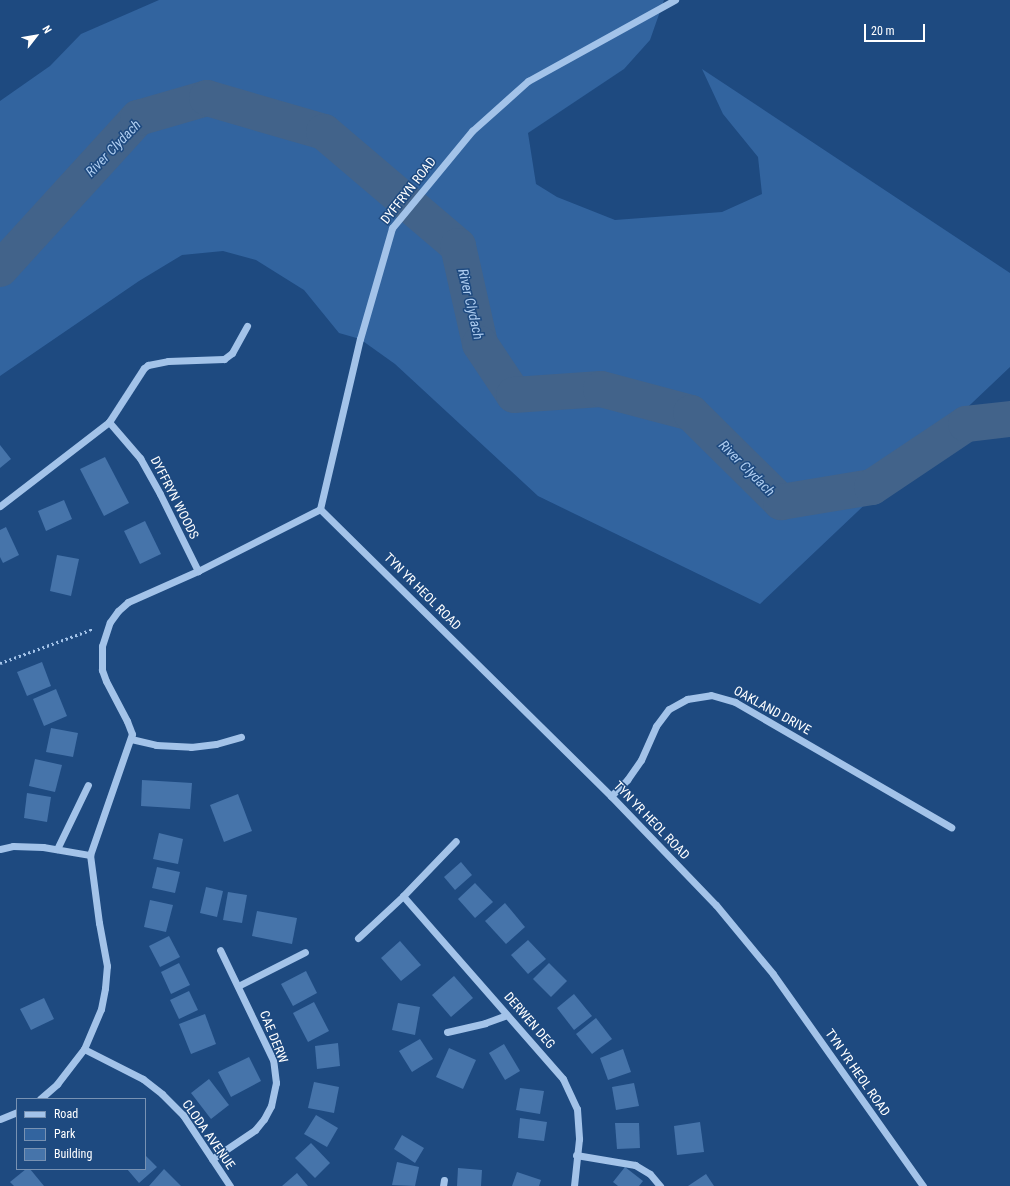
<!DOCTYPE html>
<style>
body{margin:0}
#map{position:relative;width:1010px;height:1186px;overflow:hidden;background:#1e4a80;font-family:"Roboto Condensed",sans-serif}
div>[style]{position:absolute}
[style*='--x']{left:calc(var(--x)*1px);top:calc(var(--y)*1px);width:calc(var(--w)*1px);rotate:calc(var(--a)*1deg)}
.green>*{inset:0;background:#32649f}
.river>*{height:36px;margin:-18px;padding:0 18px;transform-origin:18px;border-radius:18px;background:#42638a}
.building>*{inset:0;background:#4674aa}
.path>*{height:2.5px;margin-top:-1.25px;transform-origin:0;background:repeating-linear-gradient(90deg,#a3c3e9 0 2px,transparent 0 5px)}
.minor>*{height:7px;margin:-3.5px;padding:0 3.5px;transform-origin:3.5px;border-radius:3.5px;background:#a3c3e9}
span{translate:-50% -50%;white-space:nowrap;text-align:center;line-height:1.15;-webkit-text-stroke:3px #1e4a80;paint-order:stroke}
.street-label{font-size:13px;color:#fff}
.water-label{font-size:14px;color:#aecdf0;font-style:italic}
.legend{position:absolute;left:16px;top:1098px;width:130px;height:72px;box-sizing:border-box;background:#1e4a80;border:1px solid #7892b3;margin:0;padding:5px 7px;list-style:none;font-size:12px;color:#fff}
.legend li{display:flex;align-items:center;gap:8px;height:20px}
.legend b{width:20px;border:1px solid #7892b3}
.north{position:absolute;left:16px;top:16px;width:40px;height:40px;-webkit-text-stroke:3px #1e4a80;paint-order:stroke;rotate:59deg;font-size:11px;font-weight:700;line-height:16px;text-align:center;color:#fff}
.north::after{content:'';display:block;margin:auto;width:14px;height:18px;background:#fff;clip-path:polygon(50% 0,100% 100%,50% 72%,0 100%)}
.scale{position:absolute;left:864px;top:24px;width:61px;height:18px;box-sizing:border-box;border:2px solid #fff;border-top:0;padding-left:5px;font-size:12px;line-height:14px;white-space:nowrap;color:#fff;-webkit-text-stroke:3px #1e4a80;paint-order:stroke}
</style>
<div id="map">
<div class="green">
<i style="clip-path:polygon(159px 0,664px 0,650px 40px,624px 69px,528px 133px,536px 184px,557px 197px,615px 220px,722px 212px,762px 194px,758px 157px,723px 114px,702px 69px,1010px 273px,1010px 367px,760px 604px,538px 496px,395px 364px,360px 339px,339px 333px,304px 290px,256px 260px,223px 251px,182px 255px,139px 281px,0 376px,0 101px,50px 66px,81px 34px)"></i>
</div>
<div class="river">
<i style="--x:0;--y:269;--w:205;--a:-47.6"></i>
<i style="--x:138;--y:118;--w:72;--a:-16.2"></i>
<i style="--x:207;--y:98;--w:122;--a:16.2"></i>
<i style="--x:324;--y:132;--w:176;--a:40.4"></i>
<i style="--x:458;--y:246;--w:100;--a:77.3"></i>
<i style="--x:480;--y:344;--w:61;--a:56.3"></i>
<i style="--x:514;--y:395;--w:87;--a:-3.9"></i>
<i style="--x:601;--y:389;--w:93;--a:14.9"></i>
<i style="--x:691;--y:413;--w:127;--a:44.7"></i>
<i style="--x:781;--y:502;--w:92;--a:-9.4"></i>
<i style="--x:872;--y:487;--w:113;--a:-33.8"></i>
<i style="--x:966;--y:424;--w:44;--a:-6.5"></i>
</div>
<div class="building">
<i style="clip-path:polygon(0 445px,11px 459px,0 468px)"></i>
<i style="clip-path:polygon(105px 457px,129px 503px,104px 516px,80px 469px)"></i>
<i style="clip-path:polygon(64px 500px,72px 519px,46px 531px,38px 511px)"></i>
<i style="clip-path:polygon(145px 521px,161px 554px,140px 564px,124px 531px)"></i>
<i style="clip-path:polygon(6px 527px,19px 555px,3px 563px,0 557px,0 530px)"></i>
<i style="clip-path:polygon(57px 555px,79px 559px,71px 596px,50px 591px)"></i>
<i style="clip-path:polygon(42px 662px,51px 686px,27px 696px,17px 672px)"></i>
<i style="clip-path:polygon(56px 689px,67px 716px,44px 726px,33px 699px)"></i>
<i style="clip-path:polygon(51px 728px,78px 733px,73px 757px,46px 752px)"></i>
<i style="clip-path:polygon(35px 759px,62px 765px,55px 792px,29px 786px)"></i>
<i style="clip-path:polygon(142px 780px,192px 783px,190px 809px,141px 806px)"></i>
<i style="clip-path:polygon(27px 793px,51px 797px,47px 822px,24px 818px)"></i>
<i style="clip-path:polygon(238px 794px,252px 831px,224px 842px,210px 805px)"></i>
<i style="clip-path:polygon(159px 833px,183px 839px,178px 864px,153px 859px)"></i>
<i style="clip-path:polygon(461px 862px,472px 875px,455px 890px,444px 877px)"></i>
<i style="clip-path:polygon(157px 867px,180px 872px,175px 893px,152px 888px)"></i>
<i style="clip-path:polygon(475px 883px,493px 902px,475px 918px,458px 899px)"></i>
<i style="clip-path:polygon(206px 887px,223px 891px,217px 917px,200px 913px)"></i>
<i style="clip-path:polygon(228px 892px,247px 895px,242px 923px,223px 920px)"></i>
<i style="clip-path:polygon(150px 900px,173px 905px,166px 932px,144px 927px)"></i>
<i style="clip-path:polygon(505px 903px,525px 927px,506px 944px,485px 921px)"></i>
<i style="clip-path:polygon(257px 911px,297px 918px,292px 944px,252px 936px)"></i>
<i style="clip-path:polygon(169px 936px,180px 957px,160px 967px,149px 946px)"></i>
<i style="clip-path:polygon(528px 940px,546px 959px,528px 974px,511px 955px)"></i>
<i style="clip-path:polygon(400px 941px,421px 965px,401px 981px,381px 958px)"></i>
<i style="clip-path:polygon(179px 963px,190px 985px,171px 994px,161px 972px)"></i>
<i style="clip-path:polygon(549px 963px,567px 981px,551px 997px,533px 979px)"></i>
<i style="clip-path:polygon(306px 971px,317px 993px,293px 1006px,281px 984px)"></i>
<i style="clip-path:polygon(454px 976px,473px 998px,451px 1017px,432px 995px)"></i>
<i style="clip-path:polygon(189px 991px,198px 1010px,179px 1019px,170px 1000px)"></i>
<i style="clip-path:polygon(574px 994px,592px 1016px,574px 1030px,557px 1008px)"></i>
<i style="clip-path:polygon(44px 998px,54px 1019px,31px 1030px,20px 1009px)"></i>
<i style="clip-path:polygon(314px 1002px,329px 1031px,308px 1042px,293px 1013px)"></i>
<i style="clip-path:polygon(398px 1003px,420px 1007px,415px 1035px,392px 1030px)"></i>
<i style="clip-path:polygon(205px 1014px,216px 1044px,191px 1054px,179px 1024px)"></i>
<i style="clip-path:polygon(596px 1018px,612px 1039px,592px 1054px,576px 1034px)"></i>
<i style="clip-path:polygon(420px 1039px,433px 1059px,412px 1072px,399px 1051px)"></i>
<i style="clip-path:polygon(338px 1043px,340px 1066px,317px 1069px,315px 1046px)"></i>
<i style="clip-path:polygon(504px 1044px,520px 1071px,505px 1080px,489px 1053px)"></i>
<i style="clip-path:polygon(449px 1048px,476px 1060px,463px 1089px,436px 1077px)"></i>
<i style="clip-path:polygon(623px 1049px,631px 1072px,608px 1080px,600px 1058px)"></i>
<i style="clip-path:polygon(249px 1057px,261px 1081px,231px 1097px,218px 1072px)"></i>
<i style="clip-path:polygon(209px 1079px,229px 1105px,211px 1119px,191px 1093px)"></i>
<i style="clip-path:polygon(314px 1082px,339px 1087px,334px 1113px,308px 1108px)"></i>
<i style="clip-path:polygon(634px 1083px,639px 1106px,616px 1110px,612px 1087px)"></i>
<i style="clip-path:polygon(520px 1088px,544px 1091px,540px 1114px,516px 1110px)"></i>
<i style="clip-path:polygon(316px 1115px,338px 1128px,327px 1147px,304px 1134px)"></i>
<i style="clip-path:polygon(520px 1118px,547px 1122px,544px 1141px,518px 1138px)"></i>
<i style="clip-path:polygon(700px 1122px,704px 1152px,677px 1155px,674px 1126px)"></i>
<i style="clip-path:polygon(615px 1123px,639px 1123px,640px 1148px,617px 1149px)"></i>
<i style="clip-path:polygon(402px 1135px,424px 1148px,415px 1163px,394px 1149px)"></i>
<i style="clip-path:polygon(311px 1143px,330px 1163px,315px 1178px,295px 1158px)"></i>
<i style="clip-path:polygon(145px 1155px,157px 1167px,139px 1183px,127px 1169px,145px 1169px)"></i>
<i style="clip-path:polygon(397px 1162px,419px 1167px,415px 1186px,392px 1185px)"></i>
<i style="clip-path:polygon(625px 1167px,643px 1181px,639px 1186px,618px 1186px,613px 1182px)"></i>
<i style="clip-path:polygon(458px 1168px,482px 1170px,481px 1186px,457px 1186px)"></i>
<i style="clip-path:polygon(26px 1169px,30px 1169px,44px 1186px,14px 1186px,10px 1182px)"></i>
<i style="clip-path:polygon(164px 1169px,181px 1186px,149px 1186px)"></i>
<i style="clip-path:polygon(517px 1172px,541px 1180px,539px 1186px,512px 1186px)"></i>
<i style="clip-path:polygon(297px 1173px,308px 1186px,282px 1186px)"></i>
<i style="clip-path:polygon(706px 1174px,714px 1186px,688px 1186px)"></i>
</div>
<div class="path">
<i style="--x:0;--y:663;--w:96;--a:-20.1"></i>
<i style="--x:90;--y:630;--w:3;--a:0"></i>
</div>
<div class="minor">
<i style="--x:109;--y:422;--w:48;--a:49.3"></i>
<i style="--x:140;--y:458;--w:41;--a:60.9"></i>
<i style="--x:160;--y:494;--w:86;--a:63.7"></i>
<i style="--x:0;--y:506;--w:138;--a:-37.6"></i>
<i style="--x:109;--y:422;--w:64;--a:-57.1"></i>
<i style="--x:144;--y:368;--w:5;--a:-37"></i>
<i style="--x:148;--y:365;--w:20;--a:-11"></i>
<i style="--x:168;--y:361;--w:56;--a:-2"></i>
<i style="--x:224;--y:359;--w:10;--a:-37"></i>
<i style="--x:232;--y:353;--w:31;--a:-61"></i>
<i style="--x:320;--y:509;--w:409;--a:44.6"></i>
<i style="--x:611;--y:796;--w:151;--a:46.1"></i>
<i style="--x:716;--y:905;--w:89;--a:50.4"></i>
<i style="--x:773;--y:974;--w:260;--a:54.7"></i>
<i style="--x:320;--y:509;--w:175;--a:-76.8"></i>
<i style="--x:360;--y:339;--w:116;--a:-73.9"></i>
<i style="--x:392;--y:228;--w:126;--a:-50.5"></i>
<i style="--x:472;--y:131;--w:75;--a:-41.8"></i>
<i style="--x:528;--y:81;--w:168;--a:-28.9"></i>
<i style="--x:131;--y:739;--w:26;--a:13"></i>
<i style="--x:156;--y:745;--w:35;--a:3"></i>
<i style="--x:191;--y:747;--w:25;--a:-7"></i>
<i style="--x:216;--y:744;--w:26;--a:-16"></i>
<i style="--x:611;--y:796;--w:23;--a:-45"></i>
<i style="--x:627;--y:780;--w:24;--a:-55"></i>
<i style="--x:641;--y:760;--w:37;--a:-66"></i>
<i style="--x:656;--y:726;--w:21;--a:-53"></i>
<i style="--x:669;--y:709;--w:21;--a:-29"></i>
<i style="--x:687;--y:699;--w:24;--a:-9"></i>
<i style="--x:711;--y:695;--w:25;--a:16"></i>
<i style="--x:735;--y:702;--w:250;--a:30.1"></i>
<i style="--x:0;--y:849;--w:13;--a:-13"></i>
<i style="--x:13;--y:846;--w:30;--a:2"></i>
<i style="--x:43;--y:847;--w:48;--a:9.7"></i>
<i style="--x:57;--y:849;--w:71;--a:-64.2"></i>
<i style="--x:403;--y:896;--w:243;--a:48.8"></i>
<i style="--x:563;--y:1079;--w:33;--a:65"></i>
<i style="--x:577;--y:1109;--w:30;--a:86"></i>
<i style="--x:579;--y:1139;--w:47;--a:96.1"></i>
<i style="--x:358;--y:938;--w:62;--a:-43"></i>
<i style="--x:403;--y:896;--w:76;--a:-46.1"></i>
<i style="--x:238;--y:986;--w:75;--a:-26.9"></i>
<i style="--x:447;--y:1032;--w:39;--a:-13"></i>
<i style="--x:485;--y:1023;--w:23;--a:-20"></i>
<i style="--x:84;--y:1049;--w:66;--a:27"></i>
<i style="--x:143;--y:1079;--w:24;--a:38"></i>
<i style="--x:162;--y:1094;--w:30;--a:45"></i>
<i style="--x:183;--y:1115;--w:85;--a:56.5"></i>
<i style="--x:40;--y:1099;--w:23;--a:-41"></i>
<i style="--x:57;--y:1084;--w:44;--a:-52.4"></i>
<i style="--x:84;--y:1049;--w:43;--a:-67"></i>
<i style="--x:101;--y:1009;--w:21;--a:-79"></i>
<i style="--x:105;--y:988;--w:22;--a:-85"></i>
<i style="--x:107;--y:966;--w:44;--a:-100.5"></i>
<i style="--x:99;--y:923;--w:69;--a:-97.5"></i>
<i style="--x:90;--y:855;--w:128;--a:-70.9"></i>
<i style="--x:132;--y:734;--w:14;--a:-111"></i>
<i style="--x:127;--y:721;--w:45;--a:-117.7"></i>
<i style="--x:106;--y:681;--w:12;--a:-110"></i>
<i style="--x:102;--y:670;--w:24;--a:-90"></i>
<i style="--x:102;--y:646;--w:25;--a:-72"></i>
<i style="--x:110;--y:622;--w:14;--a:-54"></i>
<i style="--x:118;--y:611;--w:13;--a:-42"></i>
<i style="--x:128;--y:602;--w:77;--a:-23.9"></i>
<i style="--x:198;--y:571;--w:137;--a:-26.9"></i>
<i style="--x:0;--y:1119;--w:18;--a:-22"></i>
<i style="--x:576;--y:1155;--w:60;--a:9.6"></i>
<i style="--x:635;--y:1165;--w:17;--a:31"></i>
<i style="--x:650;--y:1174;--w:16;--a:50"></i>
<i style="--x:212;--y:1159;--w:52;--a:-34"></i>
<i style="--x:255;--y:1130;--w:14;--a:-51"></i>
<i style="--x:264;--y:1119;--w:15;--a:-62"></i>
<i style="--x:271;--y:1106;--w:24;--a:-78"></i>
<i style="--x:276;--y:1083;--w:23;--a:-97"></i>
<i style="--x:273;--y:1060;--w:122;--a:-115.7"></i>
<i style="--x:443;--y:1186;--w:6;--a:-81"></i>
</div>
<div class="street-label">
<span style="left:409px;top:191px;rotate:-52deg">DYFFRYN ROAD</span>
<span style="left:174px;top:498px;rotate:63deg">DYFFRYN WOODS</span>
<span style="left:422px;top:592px;rotate:45deg">TYN YR HEOL ROAD</span>
<span style="left:772px;top:711px;rotate:29deg">OAKLAND DRIVE</span>
<span style="left:651px;top:821px;rotate:46deg">TYN YR HEOL ROAD</span>
<span style="left:529px;top:1021px;rotate:49deg">DERWEN DEG</span>
<span style="left:273px;top:1037px;rotate:68deg">CAE DERW</span>
<span style="left:857px;top:1073px;rotate:55deg">TYN YR HEOL ROAD</span>
<span style="left:208px;top:1135px;rotate:55deg">CLODA AVENUE</span>
</div>
<div class="water-label">
<span style="left:113px;top:148px;rotate:-46deg">River Clydach</span>
<span style="left:471px;top:304px;rotate:77deg">River Clydach</span>
<span style="left:747px;top:468px;rotate:45deg">River Clydach</span>
</div>
<ul class="legend">
<li><b style="height:5px;background:#a3c3e9"></b>Road</li>
<li><b style="height:11px;background:#32649f"></b>Park</li>
<li><b style="height:11px;background:#4674aa"></b>Building</li>
</ul>
<div class="north">N</div>
<div class="scale">20 m</div>
</div>
